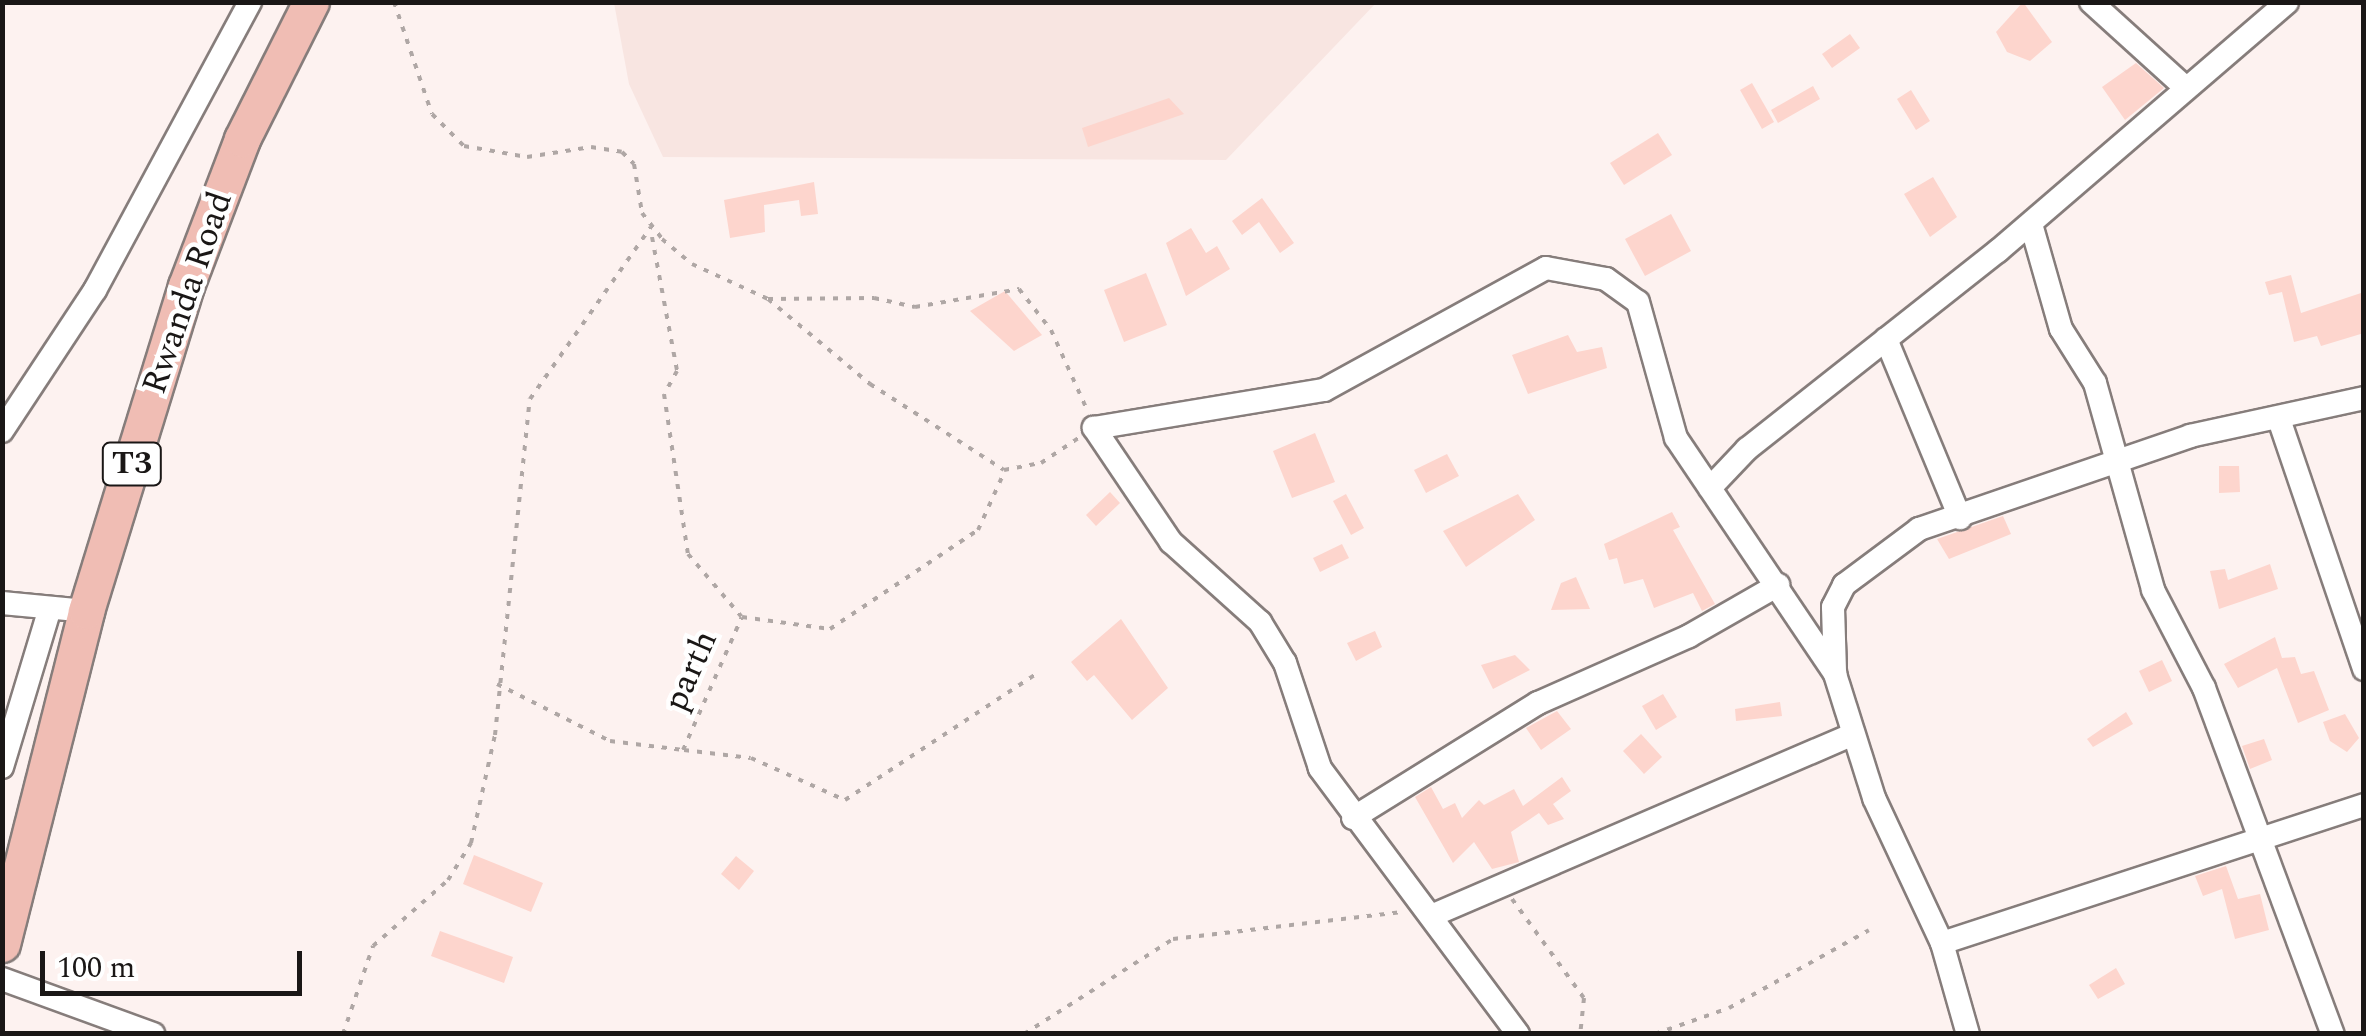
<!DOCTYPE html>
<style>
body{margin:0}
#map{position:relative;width:2366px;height:1036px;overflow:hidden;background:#fdf2f0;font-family:Spectral,serif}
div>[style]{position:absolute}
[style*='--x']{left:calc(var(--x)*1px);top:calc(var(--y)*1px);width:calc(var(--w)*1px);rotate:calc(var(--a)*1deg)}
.built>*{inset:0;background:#f8e5e1}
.building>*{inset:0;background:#fdd5cd}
.path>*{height:4px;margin-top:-2px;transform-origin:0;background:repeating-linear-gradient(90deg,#afa7a5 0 5px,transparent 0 13px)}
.roads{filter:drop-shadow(2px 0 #867d7b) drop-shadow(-2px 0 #867d7b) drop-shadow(0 2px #867d7b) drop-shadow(0 -2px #867d7b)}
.minor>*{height:22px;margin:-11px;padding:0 11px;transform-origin:11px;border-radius:11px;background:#fff}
.highway>*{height:35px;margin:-17.5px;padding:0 17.5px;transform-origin:17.5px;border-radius:17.5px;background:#f0bdb4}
span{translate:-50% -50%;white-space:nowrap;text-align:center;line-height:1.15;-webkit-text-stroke:9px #fff;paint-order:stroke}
.shield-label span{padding:2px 8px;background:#fff;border:2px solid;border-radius:8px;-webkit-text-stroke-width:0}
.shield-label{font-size:32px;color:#1a1716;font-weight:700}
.street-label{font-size:35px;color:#1a1716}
.frame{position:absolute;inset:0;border:5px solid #1a1716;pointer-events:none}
.scale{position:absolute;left:40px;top:951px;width:262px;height:45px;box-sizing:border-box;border:5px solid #1a1716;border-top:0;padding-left:12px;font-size:30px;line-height:35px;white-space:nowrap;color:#1a1716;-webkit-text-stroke:8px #fff;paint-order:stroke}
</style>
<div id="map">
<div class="built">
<i style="clip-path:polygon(614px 3px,1376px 3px,1226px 160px,663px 157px,629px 84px)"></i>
</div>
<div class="building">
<i style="clip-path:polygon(2023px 2px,2052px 42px,2030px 61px,2007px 52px,1996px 32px)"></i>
<i style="clip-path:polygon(1850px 34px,1860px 48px,1832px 68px,1822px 54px)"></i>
<i style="clip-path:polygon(2136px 63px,2164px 88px,2125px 120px,2102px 87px)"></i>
<i style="clip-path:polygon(1752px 83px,1774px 122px,1762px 129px,1740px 90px)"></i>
<i style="clip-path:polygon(1813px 86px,1820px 99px,1778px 123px,1771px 110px)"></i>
<i style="clip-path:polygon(1911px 90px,1930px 121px,1916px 130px,1897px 99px)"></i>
<i style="clip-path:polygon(1169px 98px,1184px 114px,1088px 147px,1082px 128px)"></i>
<i style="clip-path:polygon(1658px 133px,1672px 155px,1624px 185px,1610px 163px)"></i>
<i style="clip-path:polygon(1933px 177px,1957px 217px,1930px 237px,1904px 194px)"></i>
<i style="clip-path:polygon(814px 182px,818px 214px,801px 216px,799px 200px,764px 205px,765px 232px,730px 238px,724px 200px)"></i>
<i style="clip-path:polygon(1262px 198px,1294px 243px,1280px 253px,1259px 222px,1242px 235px,1232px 221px)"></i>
<i style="clip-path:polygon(1671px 214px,1691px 251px,1645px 276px,1625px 239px)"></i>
<i style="clip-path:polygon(1191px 228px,1206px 253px,1217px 246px,1230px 269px,1186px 296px,1166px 243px)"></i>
<i style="clip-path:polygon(1146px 273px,1167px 325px,1124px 342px,1104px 290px)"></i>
<i style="clip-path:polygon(2291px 275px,2301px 313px,2361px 293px,2364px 333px,2321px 346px,2317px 336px,2294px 342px,2282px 292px,2269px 295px,2265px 282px)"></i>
<i style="clip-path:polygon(1005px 291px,1042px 335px,1014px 351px,970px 311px)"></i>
<i style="clip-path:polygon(1568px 335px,1577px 352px,1602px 347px,1607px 368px,1528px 394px,1512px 355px)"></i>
<i style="clip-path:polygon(1315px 433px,1335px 482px,1292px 498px,1273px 451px)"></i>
<i style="clip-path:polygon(1447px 454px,1459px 476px,1426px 493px,1414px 470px)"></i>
<i style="clip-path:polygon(2219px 466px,2239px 466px,2240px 492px,2219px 493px)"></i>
<i style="clip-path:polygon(1110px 492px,1120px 503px,1096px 526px,1086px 515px)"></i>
<i style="clip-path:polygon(1346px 494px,1364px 528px,1351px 535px,1333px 501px)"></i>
<i style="clip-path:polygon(1518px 494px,1535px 520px,1466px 567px,1443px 531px)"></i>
<i style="clip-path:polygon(1672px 512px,1680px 527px,1673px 530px,1715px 604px,1702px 611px,1693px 593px,1654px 608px,1643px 579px,1624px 584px,1617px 558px,1609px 560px,1604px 544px)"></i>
<i style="clip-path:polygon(2003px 516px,2011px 534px,1949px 559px,1937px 539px)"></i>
<i style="clip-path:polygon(1342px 544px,1349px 558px,1320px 572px,1313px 558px)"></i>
<i style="clip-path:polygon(2270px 564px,2278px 589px,2219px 609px,2210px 571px,2225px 569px,2228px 580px)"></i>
<i style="clip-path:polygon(1576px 577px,1590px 609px,1551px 610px,1561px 583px)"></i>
<i style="clip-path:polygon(1121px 619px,1168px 688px,1132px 720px,1094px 675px,1087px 681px,1071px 662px)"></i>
<i style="clip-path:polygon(1375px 631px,1382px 647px,1356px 661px,1347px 643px)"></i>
<i style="clip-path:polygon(2275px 637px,2282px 658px,2295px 657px,2301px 674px,2314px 671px,2329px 710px,2298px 723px,2277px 668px,2238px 688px,2224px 664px)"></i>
<i style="clip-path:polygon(1515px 655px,1530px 670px,1493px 689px,1481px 665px)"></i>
<i style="clip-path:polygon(2162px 660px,2172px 681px,2149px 692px,2139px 671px)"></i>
<i style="clip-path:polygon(1663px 694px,1677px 717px,1656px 730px,1642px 706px)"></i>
<i style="clip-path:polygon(1780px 702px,1782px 716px,1736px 721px,1735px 709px)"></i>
<i style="clip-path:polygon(1557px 711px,1571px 729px,1541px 750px,1526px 728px)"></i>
<i style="clip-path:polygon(2126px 712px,2133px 724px,2093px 747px,2087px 739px)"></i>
<i style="clip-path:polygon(2345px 714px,2359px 738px,2347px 752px,2330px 741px,2323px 722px)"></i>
<i style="clip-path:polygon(1641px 734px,1662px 757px,1644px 774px,1623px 751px)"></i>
<i style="clip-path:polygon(2264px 739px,2272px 760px,2250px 769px,2242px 746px)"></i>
<i style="clip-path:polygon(1562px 777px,1571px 791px,1553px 804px,1564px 819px,1548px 825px,1539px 813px,1511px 832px,1519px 862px,1492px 869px,1474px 842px,1453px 863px,1415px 797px,1431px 787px,1443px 809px,1455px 803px,1462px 818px,1479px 800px,1484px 805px,1514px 789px,1523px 806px)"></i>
<i style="clip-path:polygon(474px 855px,543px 883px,531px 912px,463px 884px)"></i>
<i style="clip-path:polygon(736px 856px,754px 871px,739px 890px,721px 874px)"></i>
<i style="clip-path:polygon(2226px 866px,2238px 899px,2260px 894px,2269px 930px,2235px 939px,2222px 889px,2203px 896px,2195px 876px)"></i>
<i style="clip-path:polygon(440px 931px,513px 957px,504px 983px,431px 956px)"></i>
<i style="clip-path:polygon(2116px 968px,2125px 984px,2098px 999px,2089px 985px)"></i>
</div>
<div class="path">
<i style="--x:394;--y:2;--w:118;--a:71.3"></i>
<i style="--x:432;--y:114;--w:45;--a:45"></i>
<i style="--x:464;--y:146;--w:64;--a:9.9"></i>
<i style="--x:527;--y:157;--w:65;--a:-8.9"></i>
<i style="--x:591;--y:147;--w:31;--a:9"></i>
<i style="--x:622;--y:152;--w:17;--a:45"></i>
<i style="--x:634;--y:164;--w:50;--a:80.7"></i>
<i style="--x:642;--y:213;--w:33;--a:52"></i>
<i style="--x:662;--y:239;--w:39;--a:40"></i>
<i style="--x:692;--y:264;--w:84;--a:24.7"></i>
<i style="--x:768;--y:299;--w:106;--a:-0.5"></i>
<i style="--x:874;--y:298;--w:42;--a:12.4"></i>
<i style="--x:915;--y:307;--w:106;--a:-9.8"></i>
<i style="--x:1019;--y:289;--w:52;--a:52"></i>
<i style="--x:1051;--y:330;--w:90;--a:65.7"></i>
<i style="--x:652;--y:237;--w:136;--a:79.4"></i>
<i style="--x:677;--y:371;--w:26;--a:119"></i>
<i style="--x:664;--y:394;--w:162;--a:81.5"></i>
<i style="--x:688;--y:554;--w:82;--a:49.5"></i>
<i style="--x:768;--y:299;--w:133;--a:39.8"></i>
<i style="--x:870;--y:384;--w:159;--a:32.7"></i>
<i style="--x:1004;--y:470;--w:38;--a:-11"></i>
<i style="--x:1041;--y:463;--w:47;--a:-33.7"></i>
<i style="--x:497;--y:684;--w:127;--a:26.8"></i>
<i style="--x:610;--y:741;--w:74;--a:7"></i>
<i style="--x:683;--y:750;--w:145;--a:-66.1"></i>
<i style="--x:742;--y:617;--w:89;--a:7.8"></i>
<i style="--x:830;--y:629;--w:178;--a:-33.8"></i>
<i style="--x:978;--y:530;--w:58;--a:-65.6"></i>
<i style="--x:684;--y:750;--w:67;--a:6.8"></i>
<i style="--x:751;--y:758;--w:103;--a:24.1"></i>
<i style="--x:845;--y:800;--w:229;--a:-33.4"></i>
<i style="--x:1512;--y:899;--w:122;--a:54"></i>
<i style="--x:1584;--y:998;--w:36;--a:96"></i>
<i style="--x:343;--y:1034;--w:93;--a:-71.2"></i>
<i style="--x:373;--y:946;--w:100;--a:-41.3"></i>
<i style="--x:448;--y:880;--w:44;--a:-58.1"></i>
<i style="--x:471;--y:843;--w:111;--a:-77.5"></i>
<i style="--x:495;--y:735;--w:338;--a:-84.1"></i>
<i style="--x:530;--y:399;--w:210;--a:-54.9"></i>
<i style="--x:1024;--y:1034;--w:177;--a:-32.5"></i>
<i style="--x:1173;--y:939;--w:233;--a:-6.7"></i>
<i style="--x:1655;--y:1034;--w:78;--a:-19.4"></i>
<i style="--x:1729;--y:1008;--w:160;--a:-29.1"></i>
</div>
<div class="roads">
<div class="minor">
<i style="--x:2091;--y:2;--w:128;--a:42.2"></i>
<i style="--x:2031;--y:224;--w:109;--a:74.1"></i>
<i style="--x:2061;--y:329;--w:64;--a:57.8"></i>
<i style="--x:2095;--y:383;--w:215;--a:74.3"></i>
<i style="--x:2153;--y:590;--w:110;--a:62.5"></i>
<i style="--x:2204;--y:688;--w:369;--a:69.6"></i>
<i style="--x:1886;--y:339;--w:194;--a:67.5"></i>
<i style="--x:2280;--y:422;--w:261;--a:71.2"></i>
<i style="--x:2;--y:431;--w:169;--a:-56.6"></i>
<i style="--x:95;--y:290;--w:327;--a:-61.7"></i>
<i style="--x:1710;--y:488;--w:54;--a:-46.5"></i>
<i style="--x:1747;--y:449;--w:320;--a:-38.3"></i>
<i style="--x:1998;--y:251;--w:381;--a:-40.7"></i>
<i style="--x:2;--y:603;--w:84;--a:5.4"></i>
<i style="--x:1835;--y:671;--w:64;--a:-91.8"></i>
<i style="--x:1833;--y:607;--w:25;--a:-63"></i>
<i style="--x:1844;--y:585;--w:94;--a:-36.7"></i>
<i style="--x:1919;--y:529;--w:287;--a:-18.9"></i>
<i style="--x:2190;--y:436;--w:178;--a:-12.3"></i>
<i style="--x:2;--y:767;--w:166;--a:-73.2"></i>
<i style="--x:1353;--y:818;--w:218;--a:-31.9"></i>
<i style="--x:1538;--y:703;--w:165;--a:-23.9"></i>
<i style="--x:1689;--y:636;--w:103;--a:-29.8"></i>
<i style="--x:1431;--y:916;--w:457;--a:-23.3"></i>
<i style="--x:1942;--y:943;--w:444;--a:-18.1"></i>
<i style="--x:2;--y:979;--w:161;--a:20"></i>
<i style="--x:1518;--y:1034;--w:332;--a:-126.7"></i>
<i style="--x:1320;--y:768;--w:111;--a:-108.4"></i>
<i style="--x:1285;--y:663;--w:48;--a:-121.4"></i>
<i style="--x:1260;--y:622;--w:120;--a:-138"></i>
<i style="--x:1171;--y:542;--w:138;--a:-124"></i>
<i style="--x:1094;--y:428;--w:233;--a:-9.4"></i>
<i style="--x:1324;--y:390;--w:253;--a:-28.8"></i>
<i style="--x:1546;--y:268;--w:61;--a:10.4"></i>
<i style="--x:1606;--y:279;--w:39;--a:36"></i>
<i style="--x:1638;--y:302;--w:141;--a:74.4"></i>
<i style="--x:1676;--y:438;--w:285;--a:56"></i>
<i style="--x:1835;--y:674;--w:130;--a:72.5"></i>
<i style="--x:1874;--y:798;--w:160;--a:64.9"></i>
<i style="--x:1942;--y:943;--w:95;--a:74.1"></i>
</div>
<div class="highway">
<i style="--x:2;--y:944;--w:343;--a:-75.8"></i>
<i style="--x:86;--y:611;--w:340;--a:-72.9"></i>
<i style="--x:186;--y:286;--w:157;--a:-69.1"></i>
<i style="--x:242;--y:139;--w:153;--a:-63.3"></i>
</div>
</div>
<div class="shield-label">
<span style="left:132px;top:464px">T3</span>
</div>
<div class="street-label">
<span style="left:188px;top:293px;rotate:-71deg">Rwanda Road</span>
<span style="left:691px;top:671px;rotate:-66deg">parth</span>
</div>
<div class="frame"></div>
<div class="scale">100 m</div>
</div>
